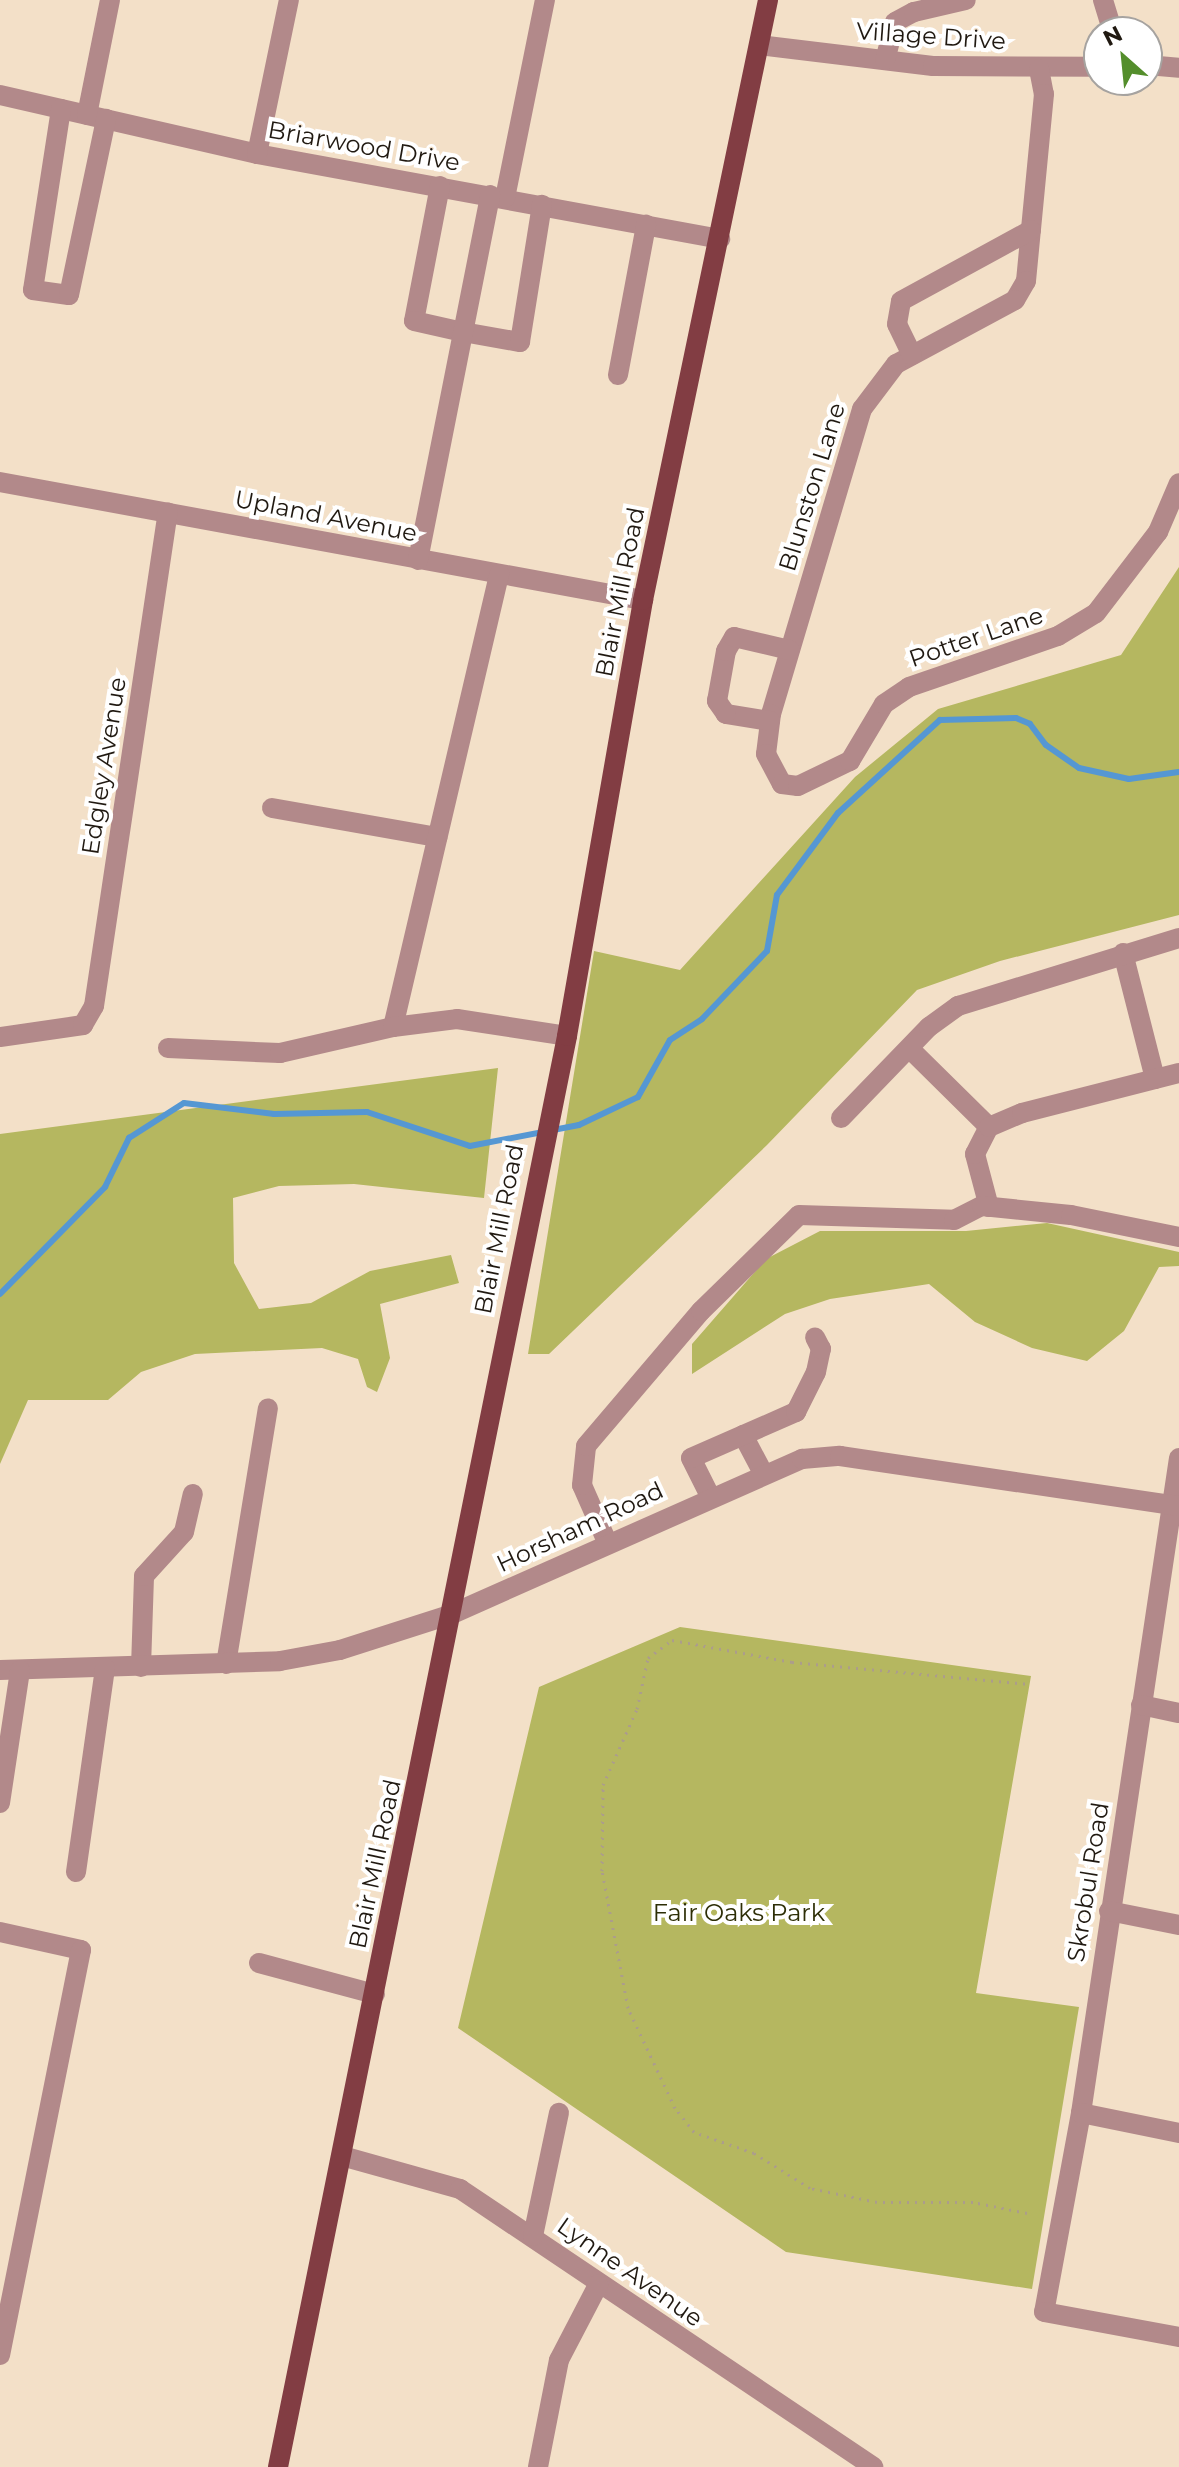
<!DOCTYPE html>
<style>
body{margin:0}
#map{position:relative;width:1179px;height:2467px;overflow:hidden;background:#f3e0c8;font-family:Montserrat,sans-serif}
div>[style]{position:absolute}
[style*='--x']{left:calc(var(--x)*1px);top:calc(var(--y)*1px);width:calc(var(--w)*1px);rotate:calc(var(--a)*1deg)}
.green>*{inset:0;background:#b5b760}
.stream>*{height:6px;margin:-3px;padding:0 3px;transform-origin:3px;border-radius:3px;background:#5597d3}
.path>*{height:3px;margin-top:-1.5px;transform-origin:0;background:repeating-linear-gradient(90deg,#ac9d8b 0 2px,transparent 0 8px)}
.minor>*{height:20px;margin:-10px;padding:0 10px;transform-origin:10px;border-radius:10px;background:#b2898a}
.major>*{height:20px;margin:-10px;padding:0 10px;transform-origin:10px;border-radius:10px;background:#823d43}
span{translate:-50% -50%;white-space:nowrap;text-align:center;line-height:1.15;-webkit-text-stroke:8px #fff;paint-order:stroke}
.street-label{font-size:24px;color:#201911}
.park-label{font-size:24px;color:#2d2e06}
.north{position:absolute;left:1083px;top:16px;width:80px;height:80px;box-sizing:border-box;background:#fff;border:2px solid #a6a3a0;border-radius:50%;rotate:333deg;font-size:22px;font-weight:700;line-height:32px;text-align:center;color:#201911}
.north::after{content:'';display:block;margin:auto;width:28px;height:36px;background:#548e2c;clip-path:polygon(50% 0,100% 100%,50% 72%,0 100%)}
</style>
<div id="map">
<div class="green">
<i style="clip-path:polygon(1179px 567px,1179px 915px,1000px 961px,917px 990px,767px 1145px,549px 1354px,528px 1354px,594px 951px,680px 970px,855px 777px,938px 709px,1121px 655px)"></i>
<i style="clip-path:polygon(498px 1068px,484px 1198px,354px 1184px,279px 1186px,233px 1198px,234px 1263px,259px 1309px,311px 1303px,370px 1271px,451px 1255px,459px 1283px,380px 1304px,390px 1358px,377px 1392px,367px 1387px,358px 1359px,322px 1348px,195px 1354px,141px 1372px,108px 1400px,28px 1400px,0 1464px,0 1134px)"></i>
<i style="clip-path:polygon(1047px 1223px,1179px 1252px,1179px 1266px,1159px 1267px,1124px 1331px,1087px 1361px,1032px 1348px,975px 1322px,929px 1284px,830px 1299px,785px 1314px,692px 1374px,692px 1344px,766px 1259px,820px 1231px,966px 1231px)"></i>
<i style="clip-path:polygon(680px 1627px,1031px 1676px,976px 1993px,1079px 2007px,1032px 2289px,786px 2252px,458px 2028px,539px 1687px)"></i>
</div>
<div class="stream">
<i style="--x:0;--y:1294;--w:150;--a:-45.5"></i>
<i style="--x:105;--y:1187;--w:55;--a:-63.9"></i>
<i style="--x:129;--y:1138;--w:65;--a:-32.5"></i>
<i style="--x:184;--y:1103;--w:91;--a:7"></i>
<i style="--x:274;--y:1114;--w:93;--a:-1.2"></i>
<i style="--x:367;--y:1112;--w:108;--a:18.3"></i>
<i style="--x:470;--y:1146;--w:111;--a:-10.9"></i>
<i style="--x:579;--y:1125;--w:65;--a:-25.4"></i>
<i style="--x:638;--y:1097;--w:65;--a:-60.7"></i>
<i style="--x:670;--y:1040;--w:38;--a:-33"></i>
<i style="--x:702;--y:1019;--w:94;--a:-46.3"></i>
<i style="--x:767;--y:951;--w:57;--a:-79.9"></i>
<i style="--x:777;--y:895;--w:102;--a:-53.4"></i>
<i style="--x:838;--y:813;--w:138;--a:-42.4"></i>
<i style="--x:940;--y:720;--w:76;--a:-1.5"></i>
<i style="--x:1016;--y:718;--w:15;--a:23"></i>
<i style="--x:1030;--y:724;--w:26;--a:53"></i>
<i style="--x:1046;--y:745;--w:40;--a:34.9"></i>
<i style="--x:1079;--y:768;--w:51;--a:12.4"></i>
<i style="--x:1129;--y:779;--w:50;--a:-8"></i>
</div>
<div class="path">
<i style="--x:1027;--y:2213;--w:55;--a:-168.5"></i>
<i style="--x:973;--y:2202;--w:96;--a:180"></i>
<i style="--x:877;--y:2202;--w:68;--a:-168.2"></i>
<i style="--x:810;--y:2188;--w:66;--a:-148"></i>
<i style="--x:754;--y:2153;--w:64;--a:-160.7"></i>
<i style="--x:694;--y:2132;--w:31;--a:-128"></i>
<i style="--x:675;--y:2108;--w:110;--a:-115.2"></i>
<i style="--x:628;--y:2008;--w:139;--a:-100.7"></i>
<i style="--x:602;--y:1871;--w:86;--a:-89.3"></i>
<i style="--x:603;--y:1785;--w:83;--a:-65.9"></i>
<i style="--x:637;--y:1709;--w:52;--a:-77.8"></i>
<i style="--x:648;--y:1658;--w:30;--a:-37"></i>
<i style="--x:672;--y:1640;--w:122;--a:10.4"></i>
<i style="--x:792;--y:1662;--w:239;--a:5.3"></i>
</div>
<div class="minor">
<i style="--x:1103;--y:0;--w:34;--a:73"></i>
<i style="--x:759;--y:45;--w:175;--a:6.9"></i>
<i style="--x:933;--y:66;--w:166;--a:0.3"></i>
<i style="--x:885;--y:60;--w:39;--a:-75"></i>
<i style="--x:895;--y:22;--w:21;--a:-28"></i>
<i style="--x:914;--y:12;--w:53;--a:-13"></i>
<i style="--x:1147;--y:65;--w:32;--a:5"></i>
<i style="--x:1039;--y:69;--w:25;--a:79"></i>
<i style="--x:1044;--y:94;--w:188;--a:95.5"></i>
<i style="--x:1026;--y:281;--w:22;--a:120"></i>
<i style="--x:1015;--y:300;--w:135;--a:151.7"></i>
<i style="--x:896;--y:364;--w:56;--a:127.1"></i>
<i style="--x:862;--y:409;--w:318;--a:106.6"></i>
<i style="--x:771;--y:714;--w:40;--a:97.1"></i>
<i style="--x:766;--y:754;--w:34;--a:62"></i>
<i style="--x:782;--y:784;--w:16;--a:7"></i>
<i style="--x:798;--y:786;--w:58;--a:-25.7"></i>
<i style="--x:850;--y:761;--w:66;--a:-59.2"></i>
<i style="--x:884;--y:704;--w:30;--a:-34"></i>
<i style="--x:909;--y:687;--w:157;--a:-18.9"></i>
<i style="--x:1058;--y:636;--w:44;--a:-31.2"></i>
<i style="--x:1096;--y:613;--w:102;--a:-52.6"></i>
<i style="--x:1158;--y:532;--w:53;--a:-66.8"></i>
<i style="--x:0;--y:95;--w:264;--a:12.9"></i>
<i style="--x:257;--y:154;--w:471;--a:10.4"></i>
<i style="--x:61;--y:109;--w:183;--a:98.8"></i>
<i style="--x:33;--y:290;--w:36;--a:8"></i>
<i style="--x:69;--y:295;--w:180;--a:-78.1"></i>
<i style="--x:87;--y:115;--w:117;--a:-78.7"></i>
<i style="--x:257;--y:154;--w:157;--a:-78.3"></i>
<i style="--x:440;--y:186;--w:137;--a:100.9"></i>
<i style="--x:414;--y:321;--w:50;--a:12.7"></i>
<i style="--x:463;--y:332;--w:58;--a:10"></i>
<i style="--x:520;--y:342;--w:139;--a:-80.9"></i>
<i style="--x:505;--y:198;--w:202;--a:-78.6"></i>
<i style="--x:912;--y:355;--w:34;--a:-116"></i>
<i style="--x:897;--y:324;--w:23;--a:-80"></i>
<i style="--x:901;--y:301;--w:148;--a:-28.6"></i>
<i style="--x:618;--y:375;--w:153;--a:-79.4"></i>
<i style="--x:0;--y:482;--w:654;--a:10.4"></i>
<i style="--x:418;--y:560;--w:372;--a:-78.8"></i>
<i style="--x:770;--y:721;--w:45;--a:-171"></i>
<i style="--x:726;--y:714;--w:16;--a:-125"></i>
<i style="--x:717;--y:701;--w:51;--a:-79.8"></i>
<i style="--x:726;--y:651;--w:16;--a:-60"></i>
<i style="--x:734;--y:637;--w:57;--a:13.1"></i>
<i style="--x:272;--y:808;--w:168;--a:10"></i>
<i style="--x:1123;--y:953;--w:130;--a:75.7"></i>
<i style="--x:393;--y:1027;--w:465;--a:-76.8"></i>
<i style="--x:0;--y:1037;--w:84;--a:-8.2"></i>
<i style="--x:83;--y:1025;--w:22;--a:-60"></i>
<i style="--x:94;--y:1006;--w:499;--a:-81.5"></i>
<i style="--x:168;--y:1048;--w:112;--a:2.6"></i>
<i style="--x:280;--y:1053;--w:116;--a:-13"></i>
<i style="--x:393;--y:1027;--w:64;--a:-7.1"></i>
<i style="--x:457;--y:1019;--w:111;--a:8.8"></i>
<i style="--x:912;--y:1051;--w:108;--a:44.6"></i>
<i style="--x:841;--y:1118;--w:127;--a:-46"></i>
<i style="--x:929;--y:1027;--w:36;--a:-36"></i>
<i style="--x:958;--y:1006;--w:231;--a:-17.1"></i>
<i style="--x:989;--y:1207;--w:55;--a:-104.8"></i>
<i style="--x:975;--y:1154;--w:30;--a:-63"></i>
<i style="--x:989;--y:1127;--w:36;--a:-23"></i>
<i style="--x:1022;--y:1113;--w:162;--a:-14.3"></i>
<i style="--x:743;--y:1435;--w:43;--a:62.2"></i>
<i style="--x:1179;--y:1458;--w:662;--a:98.51"></i>
<i style="--x:1081;--y:2113;--w:202;--a:100.5"></i>
<i style="--x:1044;--y:2312;--w:137;--a:10.5"></i>
<i style="--x:710;--y:1496;--w:42;--a:-116.6"></i>
<i style="--x:691;--y:1458;--w:115;--a:-23.7"></i>
<i style="--x:796;--y:1412;--w:45;--a:-63.4"></i>
<i style="--x:816;--y:1372;--w:24;--a:-78"></i>
<i style="--x:821;--y:1349;--w:13;--a:-117"></i>
<i style="--x:608;--y:1544;--w:64;--a:-113.8"></i>
<i style="--x:582;--y:1485;--w:39;--a:-84"></i>
<i style="--x:586;--y:1446;--w:177;--a:-49.6"></i>
<i style="--x:701;--y:1311;--w:137;--a:-44.4"></i>
<i style="--x:799;--y:1215;--w:155;--a:1.8"></i>
<i style="--x:954;--y:1220;--w:31;--a:-27"></i>
<i style="--x:982;--y:1206;--w:89;--a:5.8"></i>
<i style="--x:1071;--y:1215;--w:110;--a:11.5"></i>
<i style="--x:226;--y:1664;--w:259;--a:-80.7"></i>
<i style="--x:141;--y:1667;--w:91;--a:-88.1"></i>
<i style="--x:144;--y:1576;--w:59;--a:-47.7"></i>
<i style="--x:184;--y:1532;--w:39;--a:-77"></i>
<i style="--x:0;--y:1670;--w:280;--a:-1.8"></i>
<i style="--x:280;--y:1661;--w:61;--a:-10.4"></i>
<i style="--x:340;--y:1650;--w:118;--a:-17.8"></i>
<i style="--x:452;--y:1614;--w:383;--a:-23.9"></i>
<i style="--x:802;--y:1459;--w:38;--a:-5"></i>
<i style="--x:840;--y:1456;--w:343;--a:8.4"></i>
<i style="--x:1141;--y:1705;--w:39;--a:12"></i>
<i style="--x:0;--y:1803;--w:134;--a:-81.4"></i>
<i style="--x:76;--y:1872;--w:206;--a:-81.9"></i>
<i style="--x:1109;--y:1911;--w:71;--a:11.3"></i>
<i style="--x:0;--y:1932;--w:83;--a:12.5"></i>
<i style="--x:81;--y:1950;--w:413;--a:101.3"></i>
<i style="--x:259;--y:1963;--w:120;--a:15"></i>
<i style="--x:1081;--y:2113;--w:100;--a:11.5"></i>
<i style="--x:342;--y:2156;--w:123;--a:15.6"></i>
<i style="--x:460;--y:2189;--w:498;--a:33.9"></i>
<i style="--x:533;--y:2236;--w:126;--a:-78.1"></i>
<i style="--x:538;--y:2467;--w:109;--a:-78.9"></i>
<i style="--x:559;--y:2360;--w:85;--a:-62.5"></i>
</div>
<div class="major">
<i style="--x:278;--y:2467;--w:1460;--a:-78.58"></i>
<i style="--x:567;--y:1036;--w:443;--a:-80.1"></i>
<i style="--x:643;--y:600;--w:613;--a:-78.23"></i>
</div>
<div class="street-label">
<span style="left:931px;top:36px;rotate:4deg">Village Drive</span>
<span style="left:364px;top:146px;rotate:10deg">Briarwood Drive</span>
<span style="left:812px;top:487px;rotate:-73deg">Blunston Lane</span>
<span style="left:326px;top:516px;rotate:11deg">Upland Avenue</span>
<span style="left:620px;top:592px;rotate:-79deg">Blair Mill Road</span>
<span style="left:976px;top:637px;rotate:-19deg">Potter Lane</span>
<span style="left:104px;top:766px;rotate:-81deg">Edgley Avenue</span>
<span style="left:499px;top:1229px;rotate:-79deg">Blair Mill Road</span>
<span style="left:580px;top:1527px;rotate:-25deg">Horsham Road</span>
<span style="left:375px;top:1864px;rotate:-78deg">Blair Mill Road</span>
<span style="left:1088px;top:1882px;rotate:-81deg">Skrobul Road</span>
<span style="left:630px;top:2272px;rotate:35deg">Lynne Avenue</span>
</div>
<div class="park-label">
<span style="left:739px;top:1913px">Fair Oaks Park</span>
</div>
<div class="north">N</div>
</div>
